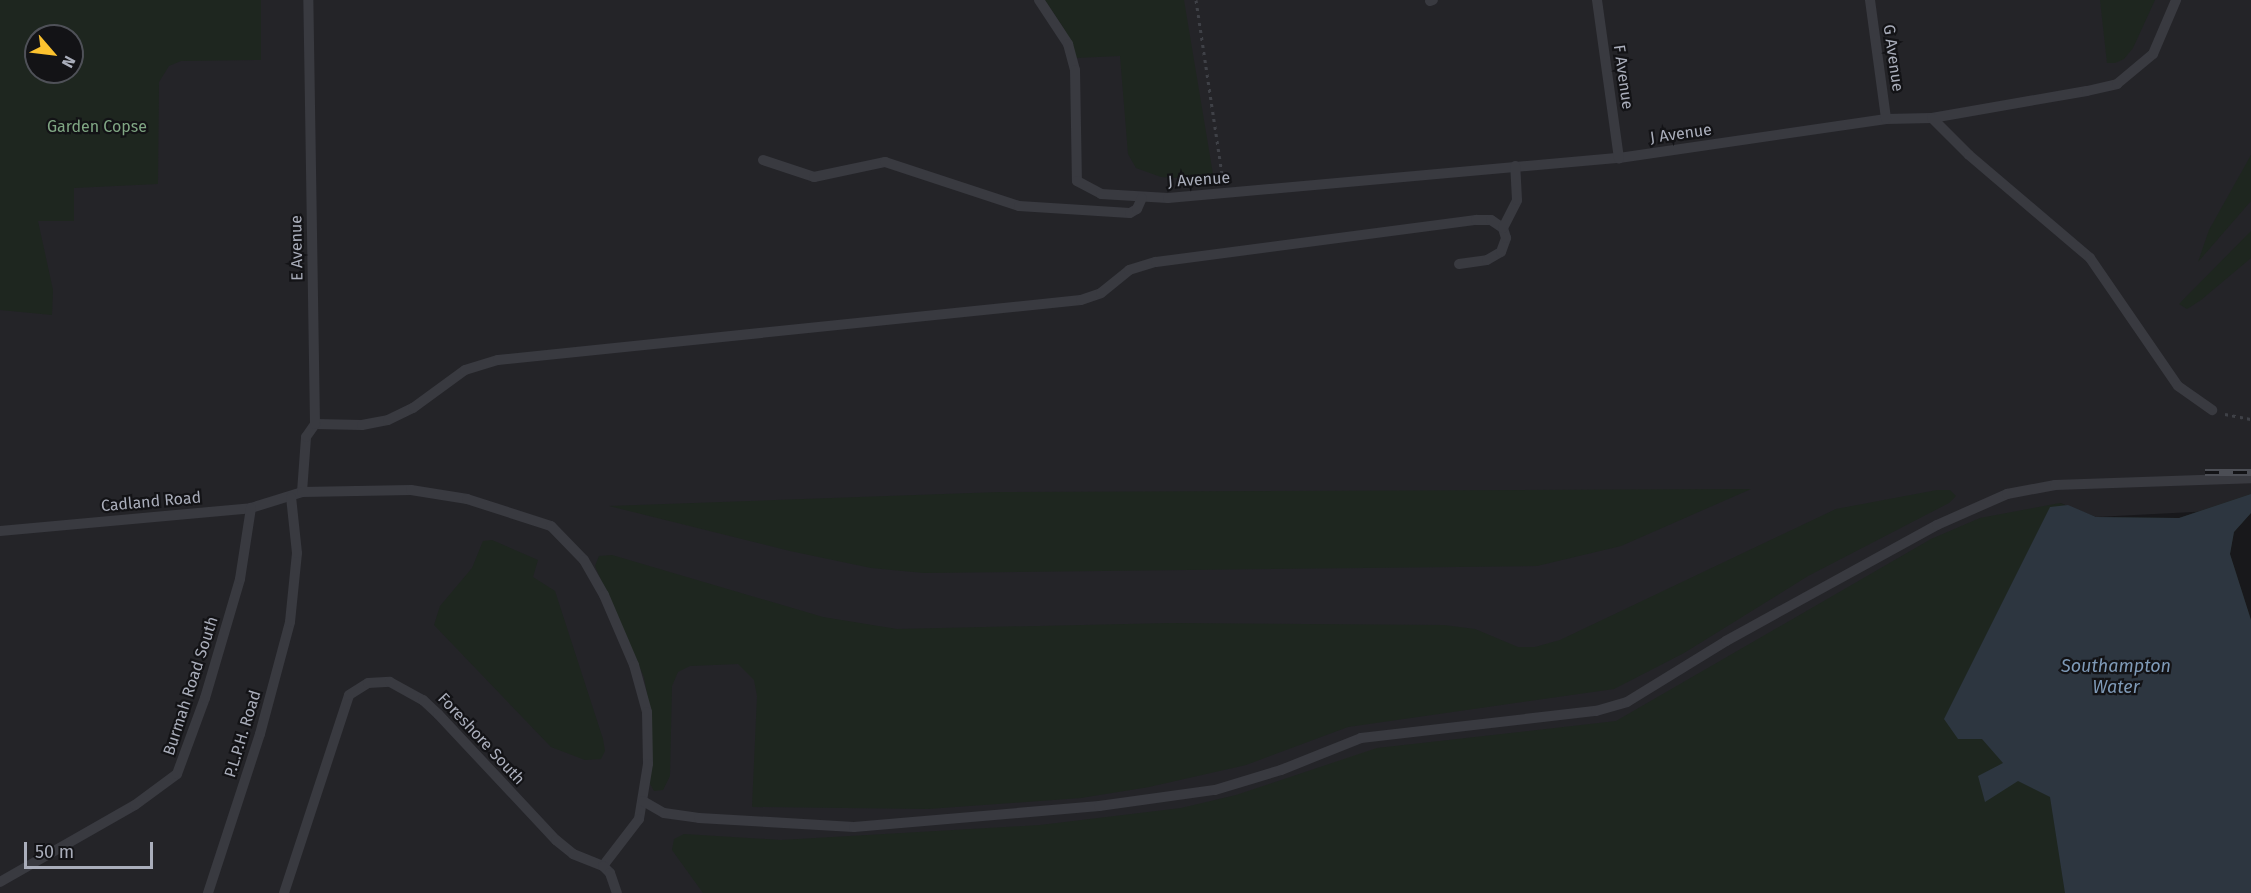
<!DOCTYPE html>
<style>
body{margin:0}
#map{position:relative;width:2251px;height:893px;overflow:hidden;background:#18181b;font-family:"Fira Sans",sans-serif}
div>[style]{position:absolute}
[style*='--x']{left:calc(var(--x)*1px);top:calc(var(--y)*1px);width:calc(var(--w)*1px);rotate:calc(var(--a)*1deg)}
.built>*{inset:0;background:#242428}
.green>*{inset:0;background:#1e261f}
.water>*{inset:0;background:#2d3640}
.path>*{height:3px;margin-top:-1.5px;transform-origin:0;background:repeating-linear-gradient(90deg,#3f4147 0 3px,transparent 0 7.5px)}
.service>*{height:10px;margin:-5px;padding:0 5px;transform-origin:5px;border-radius:5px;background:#393a40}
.rail>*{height:7px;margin-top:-3.5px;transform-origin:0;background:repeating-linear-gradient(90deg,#131316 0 14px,#4c4e55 0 28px);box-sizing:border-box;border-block:2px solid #4c4e55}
span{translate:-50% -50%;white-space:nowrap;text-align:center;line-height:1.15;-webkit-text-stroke:4.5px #131316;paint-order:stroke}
.street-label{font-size:16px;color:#aaaebb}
.park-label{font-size:16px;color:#80a784}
.water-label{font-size:18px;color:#7f9ab7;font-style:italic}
.north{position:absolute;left:24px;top:24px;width:60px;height:60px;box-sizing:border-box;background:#131316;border:2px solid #4f5158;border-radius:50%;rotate:118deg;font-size:16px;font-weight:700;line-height:24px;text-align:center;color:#aaaebb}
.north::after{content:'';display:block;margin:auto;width:21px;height:27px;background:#fcc22f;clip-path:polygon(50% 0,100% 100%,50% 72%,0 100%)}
.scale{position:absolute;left:24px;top:842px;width:129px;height:27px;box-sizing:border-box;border:3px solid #aaaebb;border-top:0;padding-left:8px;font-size:18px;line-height:21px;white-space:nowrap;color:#aaaebb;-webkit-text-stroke:4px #131316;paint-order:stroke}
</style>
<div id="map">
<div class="built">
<i style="clip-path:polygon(evenodd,0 0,2251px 0,2251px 509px,2096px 517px,2060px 503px,1795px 893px,0 893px,0 0,36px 36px,72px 36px,72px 72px,36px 72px,36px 36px)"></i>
</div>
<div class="green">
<i style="clip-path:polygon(evenodd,0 0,261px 0,261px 60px,181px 61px,169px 66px,159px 82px,158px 184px,74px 188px,74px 221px,38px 221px,53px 290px,52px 315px,0 310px,0 0,36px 36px,72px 36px,72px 72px,36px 72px,36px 36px)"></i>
<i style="clip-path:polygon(1045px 0,1184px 0,1214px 180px,1161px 177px,1136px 168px,1128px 154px,1120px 56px,1075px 58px,1065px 30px)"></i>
<i style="clip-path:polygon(2100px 0,2155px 0,2133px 48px,2124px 59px,2115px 63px,2107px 63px)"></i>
<i style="clip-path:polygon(2251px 155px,2251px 201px,2198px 262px,2209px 230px)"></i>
<i style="clip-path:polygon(2251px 231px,2251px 258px,2201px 300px,2187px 309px,2179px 304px)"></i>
<i style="clip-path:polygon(1751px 489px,1621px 546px,1537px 566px,924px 573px,871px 568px,790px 551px,609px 506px,1000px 492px)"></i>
<i style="clip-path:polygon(1937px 490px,1950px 490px,1956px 496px,1949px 503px,1808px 576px,1684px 653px,1614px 689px,1348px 727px,1246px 765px,1149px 787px,1081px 798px,928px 809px,752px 807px,757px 696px,754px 680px,738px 664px,690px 666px,678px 672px,672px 686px,670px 776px,663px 790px,654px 791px,649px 782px,650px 710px,644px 677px,595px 566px,599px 556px,612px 555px,823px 617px,897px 629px,1171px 623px,1444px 625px,1475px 629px,1518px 647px,1535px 647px,1560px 640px,1836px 509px)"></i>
<i style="clip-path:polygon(2251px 494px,2251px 513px,2234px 532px,2230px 554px,2251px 620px,2251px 893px,703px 893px,672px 850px,674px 839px,684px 834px,781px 840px,1040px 825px,1181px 808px,1236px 795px,1377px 748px,1616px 721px,1931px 539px,1980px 518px,2060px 503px,2096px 517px,2179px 518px)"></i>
<i style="clip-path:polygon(492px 540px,538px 560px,533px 577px,555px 591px,603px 739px,605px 751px,601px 759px,585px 760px,551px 747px,434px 625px,440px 606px,472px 568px,483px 541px)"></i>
</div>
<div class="water">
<i style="clip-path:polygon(2251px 494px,2251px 513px,2234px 532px,2230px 554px,2251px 620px,2251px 893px,2065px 893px,2050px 797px,2018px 781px,1985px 802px,1978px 776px,2003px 763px,1982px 739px,1958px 739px,1944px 719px,2050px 507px,2068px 505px,2096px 517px,2179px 518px)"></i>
</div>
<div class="path">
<i style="--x:1196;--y:0;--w:182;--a:81.5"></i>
<i style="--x:2225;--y:414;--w:26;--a:11"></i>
</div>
<div class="service">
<i style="--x:1039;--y:0;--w:53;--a:56.6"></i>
<i style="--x:1068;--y:44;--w:27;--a:75"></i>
<i style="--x:1075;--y:70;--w:111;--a:89"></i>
<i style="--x:1077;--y:181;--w:27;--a:28"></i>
<i style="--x:1101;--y:194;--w:67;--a:3.4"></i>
<i style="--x:1168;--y:198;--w:453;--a:-5.1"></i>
<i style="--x:1619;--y:158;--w:270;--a:-8.3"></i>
<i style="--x:1886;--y:119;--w:46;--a:-1.2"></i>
<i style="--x:1932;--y:118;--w:157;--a:-9.9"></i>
<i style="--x:2087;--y:91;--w:31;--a:-13"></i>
<i style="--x:2117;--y:84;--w:47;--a:-39.8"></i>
<i style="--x:2153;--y:54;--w:59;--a:-66.9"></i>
<i style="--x:1597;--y:0;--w:160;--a:82.1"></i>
<i style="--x:1870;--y:0;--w:120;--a:82.3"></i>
<i style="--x:1430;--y:1;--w:3;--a:-18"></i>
<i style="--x:1932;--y:118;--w:52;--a:45"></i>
<i style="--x:1969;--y:155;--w:159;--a:40.4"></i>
<i style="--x:2090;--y:258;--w:155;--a:55.5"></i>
<i style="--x:2178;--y:386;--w:42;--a:35.2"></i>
<i style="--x:763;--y:160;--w:54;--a:18.4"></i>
<i style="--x:814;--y:177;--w:73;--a:-11.9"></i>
<i style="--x:885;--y:162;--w:141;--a:18.2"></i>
<i style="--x:1019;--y:206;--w:111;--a:3.6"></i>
<i style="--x:1130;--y:213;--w:8;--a:-30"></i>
<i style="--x:1137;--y:209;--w:12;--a:-66"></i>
<i style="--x:1459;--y:264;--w:28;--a:-8"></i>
<i style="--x:1487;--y:260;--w:16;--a:-30"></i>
<i style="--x:1501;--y:252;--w:15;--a:-70"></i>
<i style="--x:1506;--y:238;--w:10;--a:-107"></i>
<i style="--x:315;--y:424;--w:47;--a:1.2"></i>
<i style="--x:362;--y:425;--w:26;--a:-11"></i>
<i style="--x:388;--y:420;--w:28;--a:-26"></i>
<i style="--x:413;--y:408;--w:64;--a:-36.2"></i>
<i style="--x:465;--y:370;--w:34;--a:-17"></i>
<i style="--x:498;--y:360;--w:586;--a:-5.88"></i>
<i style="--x:1081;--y:300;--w:21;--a:-19"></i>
<i style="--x:1101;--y:293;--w:36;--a:-39"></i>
<i style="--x:1129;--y:270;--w:28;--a:-17"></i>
<i style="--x:1156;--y:262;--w:323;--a:-7.5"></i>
<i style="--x:1476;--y:220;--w:15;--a:0"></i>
<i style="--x:1491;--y:220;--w:14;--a:34"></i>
<i style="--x:1503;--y:228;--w:31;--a:-63"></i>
<i style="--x:1517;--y:200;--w:34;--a:-93"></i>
<i style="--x:302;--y:492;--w:55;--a:-85.8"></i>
<i style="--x:306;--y:437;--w:16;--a:-55"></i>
<i style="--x:315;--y:424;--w:424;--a:-90.9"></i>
<i style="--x:0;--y:531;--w:252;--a:-5.2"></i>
<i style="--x:251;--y:508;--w:53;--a:-17.4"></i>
<i style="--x:302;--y:492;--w:109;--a:-1.1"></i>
<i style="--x:411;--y:490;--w:57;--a:9.1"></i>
<i style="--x:467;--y:499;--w:88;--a:17.8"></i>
<i style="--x:551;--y:526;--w:47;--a:45.9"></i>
<i style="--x:584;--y:560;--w:40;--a:60.3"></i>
<i style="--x:604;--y:595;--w:76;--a:66.8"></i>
<i style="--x:634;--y:665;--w:49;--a:74.5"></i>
<i style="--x:647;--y:712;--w:52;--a:88.9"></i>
<i style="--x:648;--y:764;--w:56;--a:99.3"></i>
<i style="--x:639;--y:819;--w:59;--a:127.5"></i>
<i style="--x:643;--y:801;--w:24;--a:30"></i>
<i style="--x:664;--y:813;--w:35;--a:8"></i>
<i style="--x:699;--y:818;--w:155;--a:3.3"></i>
<i style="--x:854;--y:827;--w:246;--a:-4.9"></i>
<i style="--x:1099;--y:806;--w:117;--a:-7.9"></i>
<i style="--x:1215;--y:790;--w:69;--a:-16.9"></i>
<i style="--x:1281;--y:770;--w:86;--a:-21.8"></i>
<i style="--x:1361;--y:738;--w:237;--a:-6.6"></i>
<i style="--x:1596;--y:711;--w:32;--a:-16"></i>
<i style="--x:1627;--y:702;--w:116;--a:-31.6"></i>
<i style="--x:1726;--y:641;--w:241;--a:-28.8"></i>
<i style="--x:1937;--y:525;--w:77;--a:-23.9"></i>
<i style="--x:2007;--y:494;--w:49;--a:-10.6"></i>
<i style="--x:2055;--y:485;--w:196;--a:-2"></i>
<i style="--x:0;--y:882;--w:155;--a:-29.7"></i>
<i style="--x:135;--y:805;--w:52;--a:-36.4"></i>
<i style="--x:177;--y:774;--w:81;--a:-69.8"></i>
<i style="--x:205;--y:698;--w:124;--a:-73.6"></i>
<i style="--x:240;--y:579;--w:72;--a:-81.2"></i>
<i style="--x:208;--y:893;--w:167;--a:-71.9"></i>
<i style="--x:260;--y:734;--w:116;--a:-75"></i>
<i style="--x:290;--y:622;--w:69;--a:-84.2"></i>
<i style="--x:297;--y:553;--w:56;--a:-96.1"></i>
<i style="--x:284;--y:893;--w:208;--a:-71.8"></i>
<i style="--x:349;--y:695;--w:22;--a:-32"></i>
<i style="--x:368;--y:683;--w:22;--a:-3"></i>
<i style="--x:390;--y:682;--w:38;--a:29"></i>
<i style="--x:423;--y:700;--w:21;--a:43"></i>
<i style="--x:438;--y:714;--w:173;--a:46.9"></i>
<i style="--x:556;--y:840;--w:22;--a:39"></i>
<i style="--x:573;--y:854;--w:32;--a:22"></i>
<i style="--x:603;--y:866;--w:10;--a:45"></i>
<i style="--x:610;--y:873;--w:21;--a:71"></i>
</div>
<div class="rail">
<i style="--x:2205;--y:472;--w:46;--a:0"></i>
</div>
<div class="street-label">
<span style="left:1893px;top:58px;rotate:82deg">G Avenue</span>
<span style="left:1623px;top:77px;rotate:82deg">F Avenue</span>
<span style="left:1681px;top:134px;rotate:-8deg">J Avenue</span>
<span style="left:1199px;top:180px;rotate:-4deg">J Avenue</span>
<span style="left:297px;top:248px;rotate:-91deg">E Avenue</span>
<span style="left:151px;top:502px;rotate:-5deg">Cadland Road</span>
<span style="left:191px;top:686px;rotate:-72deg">Burmah Road South</span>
<span style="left:243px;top:734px;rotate:-73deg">P.L.P.H. Road</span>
<span style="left:481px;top:739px;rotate:47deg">Foreshore South</span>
</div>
<div class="park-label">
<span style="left:97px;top:127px">Garden Copse</span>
</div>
<div class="water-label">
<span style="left:2116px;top:677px">Southampton<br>Water</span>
</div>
<div class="north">N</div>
<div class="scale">50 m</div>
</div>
